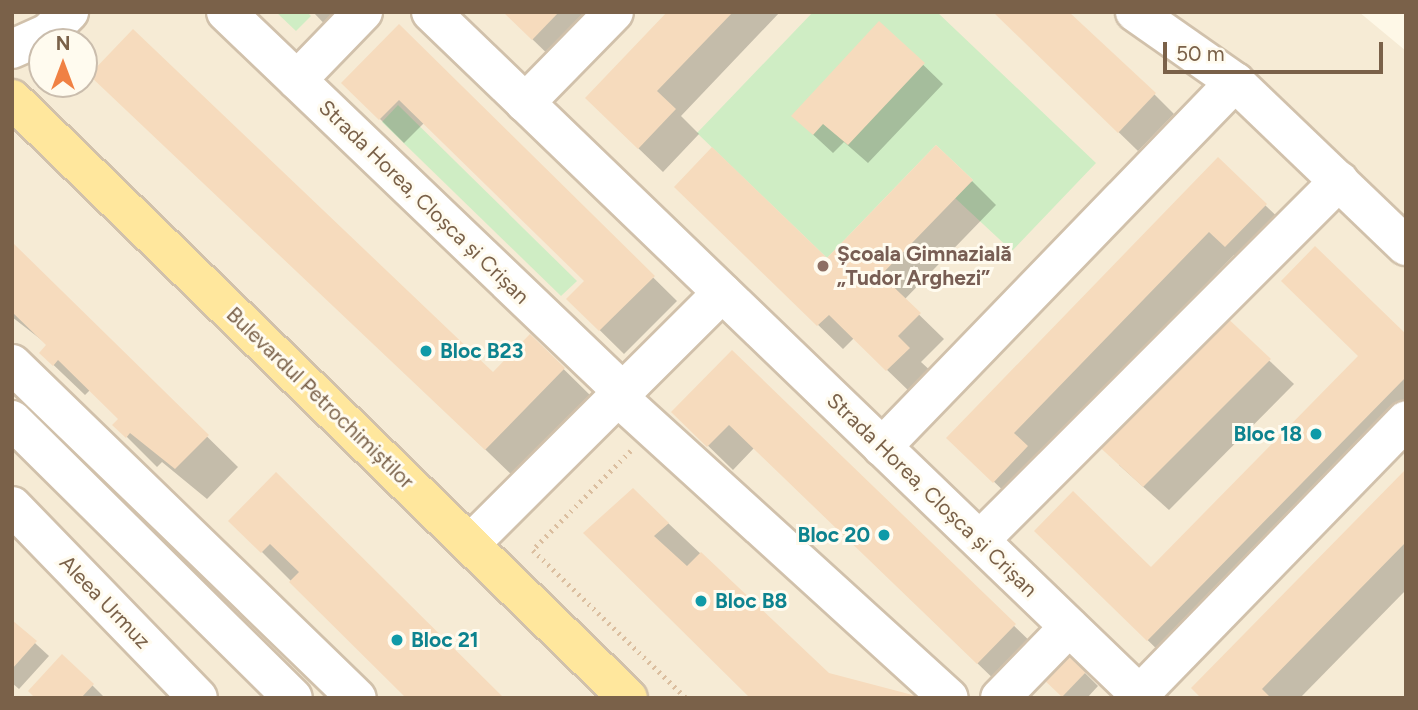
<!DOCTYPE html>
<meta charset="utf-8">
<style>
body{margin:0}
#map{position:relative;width:1418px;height:710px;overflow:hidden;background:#fef8e7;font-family:Figtree,sans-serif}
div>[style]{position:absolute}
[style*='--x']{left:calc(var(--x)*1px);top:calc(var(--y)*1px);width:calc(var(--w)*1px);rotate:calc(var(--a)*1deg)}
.residential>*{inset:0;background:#f6ebd5}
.green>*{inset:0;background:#cfedc4}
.shadow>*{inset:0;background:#0003}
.building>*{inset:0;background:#f6dbbd}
.path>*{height:4.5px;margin-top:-2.25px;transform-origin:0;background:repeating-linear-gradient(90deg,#dbbe9f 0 2px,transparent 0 7px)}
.roads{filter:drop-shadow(2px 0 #d1c1ab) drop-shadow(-2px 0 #d1c1ab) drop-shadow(0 2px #d1c1ab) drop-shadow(0 -2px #d1c1ab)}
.minor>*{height:38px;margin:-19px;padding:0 19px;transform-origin:19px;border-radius:19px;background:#fff}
.major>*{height:38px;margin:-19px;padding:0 19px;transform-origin:19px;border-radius:19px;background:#ffe79d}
.dots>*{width:19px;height:19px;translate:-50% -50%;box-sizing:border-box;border:4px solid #fffbef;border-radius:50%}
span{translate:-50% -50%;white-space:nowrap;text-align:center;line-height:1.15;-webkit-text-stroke:6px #fffbef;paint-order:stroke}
.street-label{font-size:21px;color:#7a6149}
.education-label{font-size:21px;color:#785e54;font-weight:700}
.left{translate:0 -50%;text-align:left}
.culture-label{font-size:21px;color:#0d838f;font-weight:700}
.right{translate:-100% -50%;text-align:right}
.frame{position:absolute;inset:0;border:14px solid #7a6149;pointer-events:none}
.north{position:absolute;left:28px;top:28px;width:70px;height:70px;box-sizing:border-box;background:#fffbef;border:2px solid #cabdad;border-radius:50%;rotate:0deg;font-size:19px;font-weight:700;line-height:28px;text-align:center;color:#7a6149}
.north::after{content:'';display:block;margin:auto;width:24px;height:32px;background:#f08144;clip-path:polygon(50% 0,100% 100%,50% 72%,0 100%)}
.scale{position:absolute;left:1163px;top:42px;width:220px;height:32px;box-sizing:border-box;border:4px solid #7a6149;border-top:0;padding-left:9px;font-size:21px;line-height:24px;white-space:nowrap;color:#7a6149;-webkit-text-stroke:5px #fffbef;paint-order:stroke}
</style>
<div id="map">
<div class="residential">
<i style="clip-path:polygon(evenodd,12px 12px,1359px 12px,1406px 51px,1406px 698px,12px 698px,12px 12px,42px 42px,84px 42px,84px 84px,42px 84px,42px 42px)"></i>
</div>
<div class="green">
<i style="clip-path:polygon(276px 12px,307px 12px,311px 16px,296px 31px)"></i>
<i style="clip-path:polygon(813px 12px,937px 12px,1096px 163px,1012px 251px,955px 198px,973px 180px,936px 145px,827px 258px,697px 133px)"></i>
<i style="clip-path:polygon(398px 105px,577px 281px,561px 296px,382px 122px)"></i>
</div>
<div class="shadow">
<i style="clip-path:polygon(313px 12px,361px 12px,337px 37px)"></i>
<i style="clip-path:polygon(504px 12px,607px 12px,557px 63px)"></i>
<i style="clip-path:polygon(669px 12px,780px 12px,681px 116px,699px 134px,663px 172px,611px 122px)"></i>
<i style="clip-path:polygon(995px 12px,1154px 94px,1174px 114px,1138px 151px)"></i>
<i style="clip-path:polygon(880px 23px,943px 84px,868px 163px,844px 142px,833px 153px,793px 116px)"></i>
<i style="clip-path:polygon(399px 27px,677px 301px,624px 354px,568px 299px,586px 281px,425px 122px,404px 143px,344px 83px)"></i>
<i style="clip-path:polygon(1218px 160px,1290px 229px,1250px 270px,1234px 255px,1037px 458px,1018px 505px,949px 438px)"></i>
<i style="clip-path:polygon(972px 181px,996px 205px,904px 300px,944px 339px,921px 362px,933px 373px,912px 394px,854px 338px,843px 349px,700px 211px,827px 260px)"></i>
<i style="clip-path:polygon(12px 245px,238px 467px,207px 499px,162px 462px,157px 467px,115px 425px,120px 419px,90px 390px,85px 395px,41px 353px,48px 345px,12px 317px)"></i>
<i style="clip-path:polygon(324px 294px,493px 375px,530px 336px,594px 399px,517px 480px)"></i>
<i style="clip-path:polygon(1221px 315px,1294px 384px,1169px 510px,1119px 465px)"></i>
<i style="clip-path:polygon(1406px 337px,1406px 425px,1172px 664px,1061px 555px,1151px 569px)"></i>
<i style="clip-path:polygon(732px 353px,1038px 649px,1002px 687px,754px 448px,733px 470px,698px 436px)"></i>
<i style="clip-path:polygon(1406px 471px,1406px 590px,1300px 698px,1203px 698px)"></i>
<i style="clip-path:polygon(276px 475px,502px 698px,292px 582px,231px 521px)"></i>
<i style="clip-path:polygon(633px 490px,828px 674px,921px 698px,752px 698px,586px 533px)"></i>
<i style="clip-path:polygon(12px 622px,49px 656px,19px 689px,12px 683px)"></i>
<i style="clip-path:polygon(62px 657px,93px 686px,105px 698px,37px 698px)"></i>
<i style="clip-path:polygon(1085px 673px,1098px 686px,1087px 698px,1064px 698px,1043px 676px)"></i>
</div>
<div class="building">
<i style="clip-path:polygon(503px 12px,559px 12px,532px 40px)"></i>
<i style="clip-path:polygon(667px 12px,733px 12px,657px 91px,676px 109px,638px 149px,585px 98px)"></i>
<i style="clip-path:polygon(993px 12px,1069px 12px,1156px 93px,1118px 133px)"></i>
<i style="clip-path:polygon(879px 21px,925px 63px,848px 145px,823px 124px,813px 135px,791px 116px)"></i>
<i style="clip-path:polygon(399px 24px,655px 276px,599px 331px,566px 299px,584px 281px,399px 100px,379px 120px,341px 83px)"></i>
<i style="clip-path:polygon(133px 29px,493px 372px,530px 334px,565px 368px,485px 450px,89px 75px)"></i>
<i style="clip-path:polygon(936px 145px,973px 180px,881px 275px,921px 313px,898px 336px,910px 348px,886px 371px,829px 315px,817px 326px,674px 187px,712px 147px,827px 258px)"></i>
<i style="clip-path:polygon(1218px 157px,1267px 204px,1225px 247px,1209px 232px,1014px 433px,1028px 446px,993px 483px,946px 438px)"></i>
<i style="clip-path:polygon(12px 242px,209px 435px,175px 469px,130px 433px,126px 438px,112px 425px,118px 419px,58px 360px,53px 366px,39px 353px,46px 345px,12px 312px)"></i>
<i style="clip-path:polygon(1315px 246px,1406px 334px,1406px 377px,1147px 641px,1034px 531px,1073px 491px,1151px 567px,1358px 356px,1281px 281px)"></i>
<i style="clip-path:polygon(1221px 312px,1271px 359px,1143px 487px,1093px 441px)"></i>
<i style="clip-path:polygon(732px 350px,1016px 624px,977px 664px,729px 425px,707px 447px,671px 412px)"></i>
<i style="clip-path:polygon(1406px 469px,1406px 542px,1262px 689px,1271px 698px,1201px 698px,1191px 688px)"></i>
<i style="clip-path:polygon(276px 472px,504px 698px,406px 698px,289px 582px,299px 572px,270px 544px,261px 553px,228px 521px)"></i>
<i style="clip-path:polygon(633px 488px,669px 523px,654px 536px,687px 566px,701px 552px,829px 673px,924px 698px,750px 698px,583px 533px)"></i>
<i style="clip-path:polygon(12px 620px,37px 641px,12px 669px)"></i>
<i style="clip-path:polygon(1064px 652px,1086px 672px,1062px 697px,1040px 676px)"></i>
<i style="clip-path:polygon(62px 654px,94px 684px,81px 698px,35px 698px,28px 691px)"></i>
</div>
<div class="path">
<i style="--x:631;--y:451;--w:139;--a:134.7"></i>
<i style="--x:533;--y:550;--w:213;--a:44"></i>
</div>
<div class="roads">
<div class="minor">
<i style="--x:226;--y:12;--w:550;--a:43.75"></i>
<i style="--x:431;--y:12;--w:989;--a:43.93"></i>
<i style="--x:1135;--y:12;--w:122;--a:35"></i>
<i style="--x:1235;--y:82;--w:237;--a:43.8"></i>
<i style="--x:12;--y:49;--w:39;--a:-24"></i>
<i style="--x:48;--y:33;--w:30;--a:-45"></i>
<i style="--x:297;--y:80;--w:95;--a:-45.9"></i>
<i style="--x:525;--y:103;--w:127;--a:-45.6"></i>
<i style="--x:12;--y:364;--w:480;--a:44.1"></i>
<i style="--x:618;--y:397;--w:447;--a:42.3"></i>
<i style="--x:12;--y:420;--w:395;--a:44.7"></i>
<i style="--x:882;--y:447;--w:508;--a:-45.96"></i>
<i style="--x:12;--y:506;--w:267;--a:45.9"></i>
<i style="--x:980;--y:540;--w:508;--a:-45"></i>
<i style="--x:470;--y:544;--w:356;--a:-44.9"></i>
<i style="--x:1139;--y:695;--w:383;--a:-45.8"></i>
<i style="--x:1000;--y:698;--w:99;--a:-45.8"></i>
</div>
<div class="major">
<i style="--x:12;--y:99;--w:859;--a:44.2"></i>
</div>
</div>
<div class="dots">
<i style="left:823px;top:266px;background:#8d6e63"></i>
<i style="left:426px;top:351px;background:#0f9aa8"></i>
<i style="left:1316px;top:434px;background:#0f9aa8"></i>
<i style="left:884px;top:535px;background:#0f9aa8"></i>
<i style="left:701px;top:601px;background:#0f9aa8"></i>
<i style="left:397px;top:640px;background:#0f9aa8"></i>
</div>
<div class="street-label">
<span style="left:424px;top:202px;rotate:44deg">Strada Horea, Cloșca și Crișan</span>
<span style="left:320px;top:398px;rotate:44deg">Bulevardul Petrochimiștilor</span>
<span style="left:932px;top:495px;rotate:44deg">Strada Horea, Cloșca și Crișan</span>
<span style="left:105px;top:602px;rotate:46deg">Aleea Urmuz</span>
</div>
<div class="education-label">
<span class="left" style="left:837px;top:266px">Școala Gimnazială<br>„Tudor Arghezi”</span>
</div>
<div class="culture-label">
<span class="left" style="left:440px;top:351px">Bloc B23</span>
<span class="right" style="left:1302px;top:434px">Bloc 18</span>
<span class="right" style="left:870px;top:535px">Bloc 20</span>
<span class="left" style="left:715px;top:601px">Bloc B8</span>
<span class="left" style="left:411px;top:640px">Bloc 21</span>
</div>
<div class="frame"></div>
<div class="north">N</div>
<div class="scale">50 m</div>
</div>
